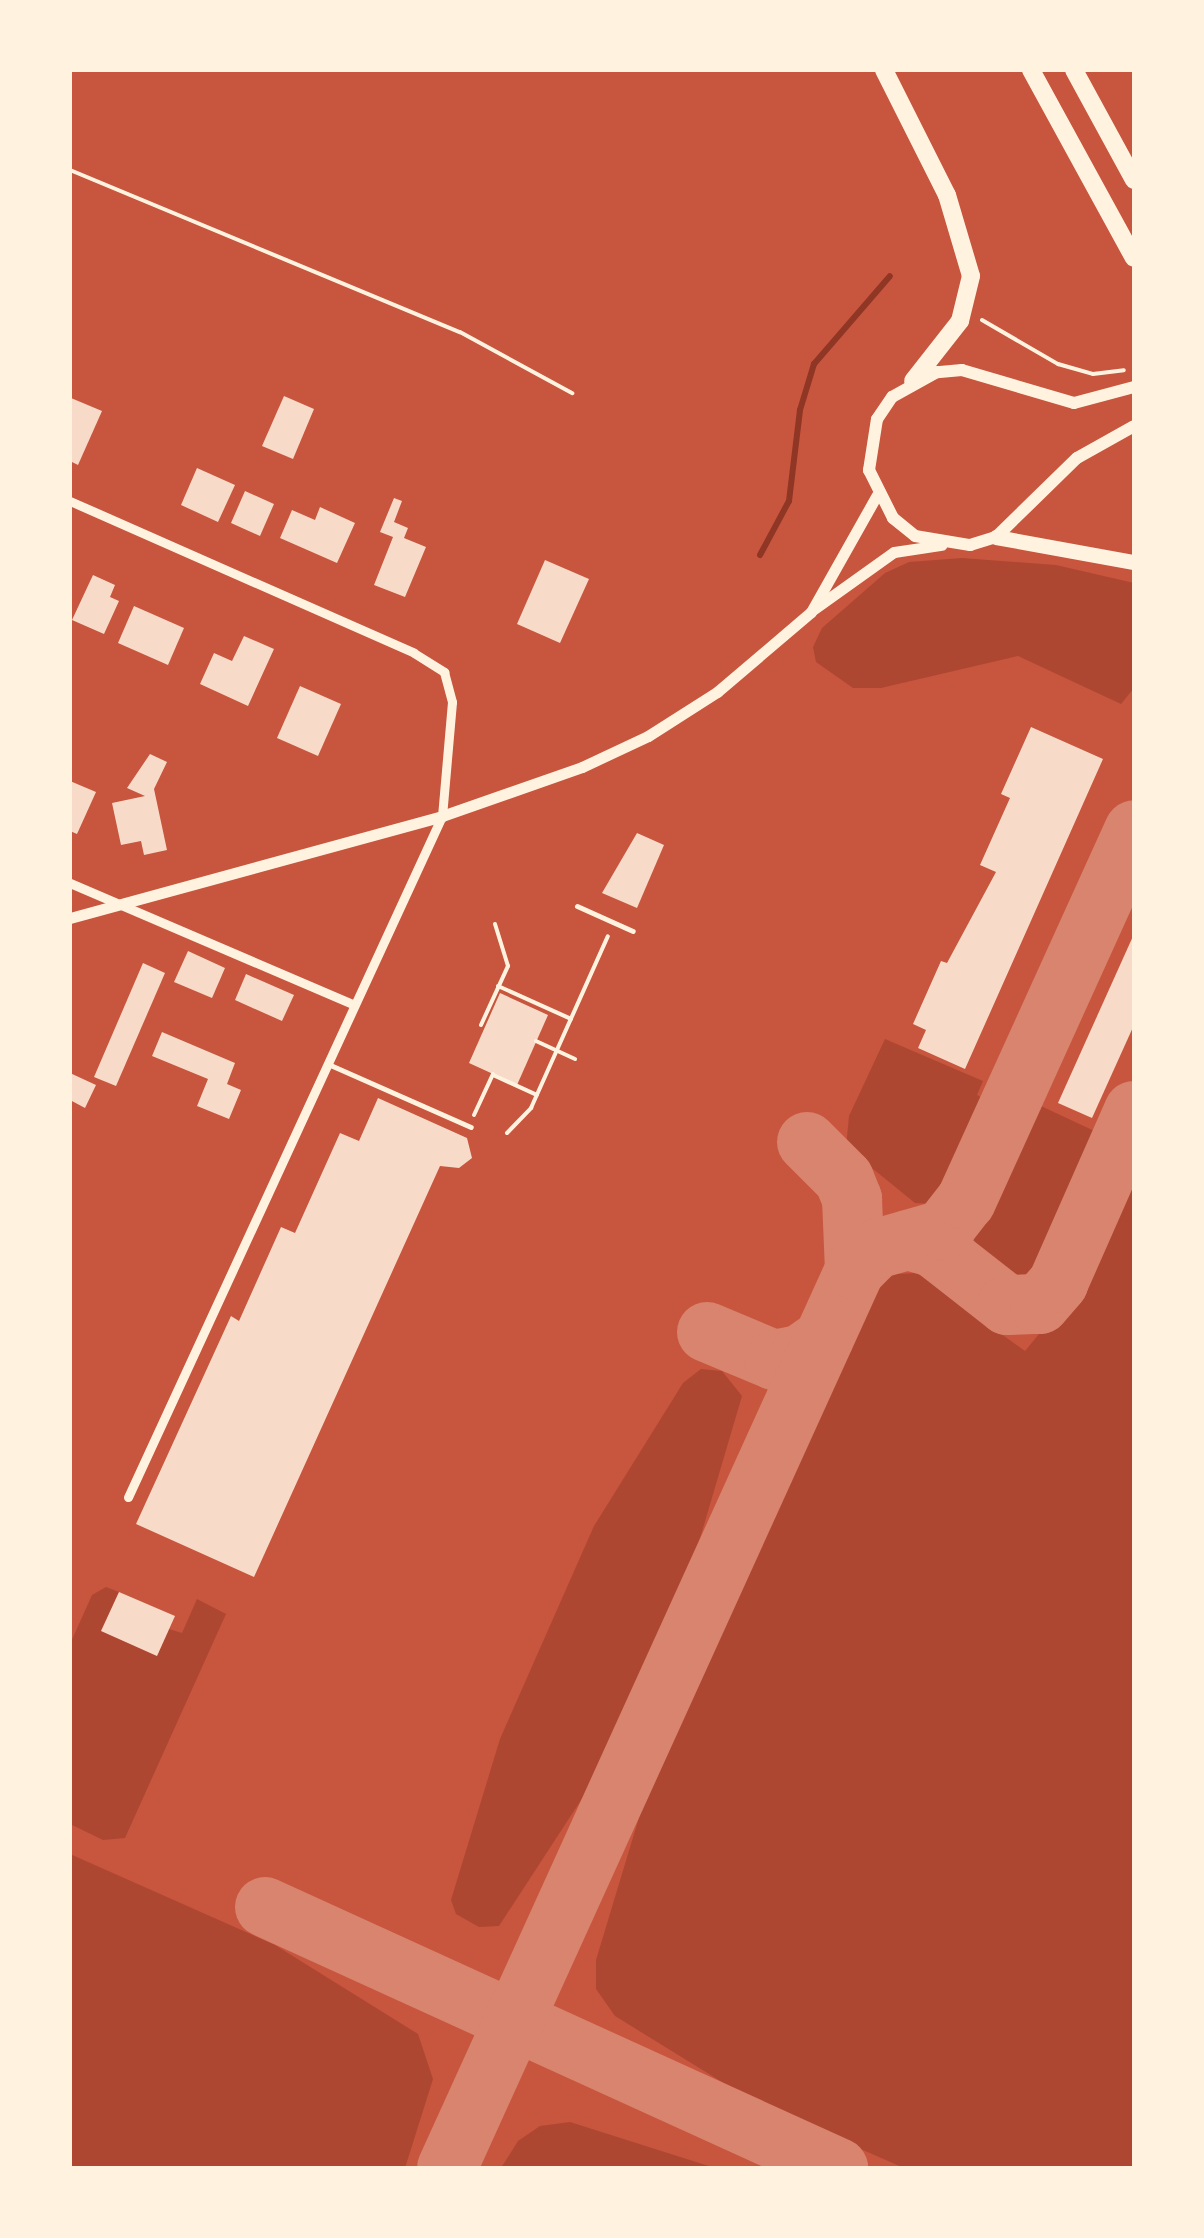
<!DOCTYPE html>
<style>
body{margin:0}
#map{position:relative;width:1204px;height:2238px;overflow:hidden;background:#c8553d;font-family:"Noto Serif",serif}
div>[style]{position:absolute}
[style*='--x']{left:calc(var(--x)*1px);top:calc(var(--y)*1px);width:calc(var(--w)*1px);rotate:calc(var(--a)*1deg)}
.green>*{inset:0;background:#ae4732}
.stream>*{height:6px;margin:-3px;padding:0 3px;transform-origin:3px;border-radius:3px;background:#8f3625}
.taxiway>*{height:60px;margin:-30px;padding:0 30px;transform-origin:30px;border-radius:30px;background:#d8846e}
.building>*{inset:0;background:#f7dbc8}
.path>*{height:4px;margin:-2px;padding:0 2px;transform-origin:2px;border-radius:2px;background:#fff3e0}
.service>*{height:5px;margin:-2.5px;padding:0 2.5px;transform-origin:2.5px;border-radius:2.5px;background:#fff3e0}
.minor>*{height:9px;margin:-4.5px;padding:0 4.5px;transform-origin:4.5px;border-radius:4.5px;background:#fff3e0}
.tertiary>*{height:11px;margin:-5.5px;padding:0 5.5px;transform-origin:5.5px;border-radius:5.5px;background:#fff3e0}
.secondary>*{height:12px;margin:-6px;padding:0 6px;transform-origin:6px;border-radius:6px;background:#fff3e0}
.trunk>*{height:15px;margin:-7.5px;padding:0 7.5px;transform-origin:7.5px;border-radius:7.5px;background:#fff3e0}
.motorway>*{height:18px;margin:-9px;padding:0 9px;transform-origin:9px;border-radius:9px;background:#fff3e0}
span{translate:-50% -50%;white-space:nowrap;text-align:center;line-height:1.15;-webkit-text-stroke:8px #fff3e0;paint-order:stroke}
.frame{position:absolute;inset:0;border:72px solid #fff3e0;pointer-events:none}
</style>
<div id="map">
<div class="green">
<i style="clip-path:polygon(962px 558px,1056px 565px,1134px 583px,1134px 688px,1121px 704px,1018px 656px,881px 688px,853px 688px,816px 662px,813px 647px,822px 628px,885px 573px,909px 562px)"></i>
<i style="clip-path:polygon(885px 1039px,983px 1081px,977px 1095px,991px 1103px,947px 1198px,935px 1204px,915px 1203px,846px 1147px,849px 1116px)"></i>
<i style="clip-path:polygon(1026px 1099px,1105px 1136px,1040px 1282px,1028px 1288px,978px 1250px,969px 1227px)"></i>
<i style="clip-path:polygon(1134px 1151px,1134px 2168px,904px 2168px,756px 2103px,615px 2016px,596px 1989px,596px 1960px,644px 1801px,880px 1275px,917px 1273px,1025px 1351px,1067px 1300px)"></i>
<i style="clip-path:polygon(701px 1369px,722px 1371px,742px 1396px,693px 1562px,596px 1777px,499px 1926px,479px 1927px,456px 1914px,451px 1900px,500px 1739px,594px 1526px,683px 1383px)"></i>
<i style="clip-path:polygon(106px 1587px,119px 1592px,102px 1631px,157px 1656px,169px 1629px,182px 1633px,197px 1599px,226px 1614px,125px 1838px,103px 1840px,70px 1824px,70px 1644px,92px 1595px)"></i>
<i style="clip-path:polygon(70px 1854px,275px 1945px,418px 2034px,433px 2079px,405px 2168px,70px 2168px)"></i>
<i style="clip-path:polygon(570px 2122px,715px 2168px,501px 2168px,518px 2141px,540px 2126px)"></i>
</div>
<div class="stream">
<i style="--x:760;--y:555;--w:61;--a:-61.8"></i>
<i style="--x:789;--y:501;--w:92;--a:-83.1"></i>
<i style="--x:800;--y:410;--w:48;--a:-73.1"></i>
<i style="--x:814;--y:364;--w:116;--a:-49.2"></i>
</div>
<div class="taxiway">
<i style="--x:807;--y:1142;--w:52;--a:45"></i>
<i style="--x:844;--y:1179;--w:22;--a:68"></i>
<i style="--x:852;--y:1199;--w:71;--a:87.6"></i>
<i style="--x:908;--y:1240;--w:26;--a:16"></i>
<i style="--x:933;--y:1247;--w:94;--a:38.1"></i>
<i style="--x:1007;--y:1305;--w:33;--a:-2"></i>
<i style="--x:1040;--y:1304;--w:28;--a:-49"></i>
<i style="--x:1058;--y:1283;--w:188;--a:-66.2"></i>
<i style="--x:707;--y:1332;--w:73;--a:22.7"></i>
<i style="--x:774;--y:1360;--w:26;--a:-11"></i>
<i style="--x:800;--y:1355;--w:29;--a:-35"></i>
<i style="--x:265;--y:1907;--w:630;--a:24.49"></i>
<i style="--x:447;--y:2168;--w:986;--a:-65.57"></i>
<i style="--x:855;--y:1270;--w:30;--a:-45"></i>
<i style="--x:876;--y:1249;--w:70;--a:-15.8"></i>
<i style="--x:943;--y:1230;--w:37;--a:-52"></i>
<i style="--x:966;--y:1201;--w:407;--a:-65.6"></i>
</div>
<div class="building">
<i style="clip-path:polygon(284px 396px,314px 409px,293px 459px,262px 446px)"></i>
<i style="clip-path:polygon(71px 398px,102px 411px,78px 465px,70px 461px)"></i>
<i style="clip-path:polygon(197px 468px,235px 485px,218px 522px,181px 505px)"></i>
<i style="clip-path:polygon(245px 491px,274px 504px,260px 536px,231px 523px)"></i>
<i style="clip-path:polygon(394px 498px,402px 501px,394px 522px,408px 528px,404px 538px,426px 547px,405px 597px,374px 585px,393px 537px,380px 532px)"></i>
<i style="clip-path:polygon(320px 507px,355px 523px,337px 563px,280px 538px,292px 510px,315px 520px)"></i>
<i style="clip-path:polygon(545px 560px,589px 579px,560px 643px,517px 624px)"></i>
<i style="clip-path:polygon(93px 575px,115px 585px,110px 597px,119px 601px,104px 634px,72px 620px)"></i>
<i style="clip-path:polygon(134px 606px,184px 628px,168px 665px,118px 643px)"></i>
<i style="clip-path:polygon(244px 636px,274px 649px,248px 706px,200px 684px,214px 653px,232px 661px)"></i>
<i style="clip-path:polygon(300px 686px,341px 704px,318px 756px,277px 738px)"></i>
<i style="clip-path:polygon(1031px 727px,1103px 759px,965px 1069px,918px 1048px,926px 1030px,913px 1024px,941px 961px,947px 963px,996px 872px,980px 865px,1010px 798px,1001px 794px)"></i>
<i style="clip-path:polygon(150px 754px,167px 762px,154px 789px,167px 850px,144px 855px,141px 841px,121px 845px,112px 803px,145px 796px,127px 788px)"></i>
<i style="clip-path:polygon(70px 781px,96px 792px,77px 834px,70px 831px)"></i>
<i style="clip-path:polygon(637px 833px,664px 845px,637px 908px,602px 893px)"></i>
<i style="clip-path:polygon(1134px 934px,1134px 1025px,1092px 1118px,1058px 1103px)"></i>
<i style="clip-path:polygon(188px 951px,225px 968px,212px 998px,174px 982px)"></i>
<i style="clip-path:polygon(143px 963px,165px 973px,116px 1086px,94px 1077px)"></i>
<i style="clip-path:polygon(246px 974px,294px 995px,282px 1021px,235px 1000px)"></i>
<i style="clip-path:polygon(500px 993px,548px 1015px,517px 1085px,469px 1063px)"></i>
<i style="clip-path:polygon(162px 1032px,235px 1063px,227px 1084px,241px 1090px,229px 1119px,197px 1106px,208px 1079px,152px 1056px)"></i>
<i style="clip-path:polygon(70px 1073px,96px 1085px,85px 1108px,70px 1100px)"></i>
<i style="clip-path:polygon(378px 1098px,467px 1138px,472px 1158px,459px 1168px,440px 1166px,254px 1577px,136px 1524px,231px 1316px,239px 1321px,281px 1227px,295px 1233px,340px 1133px,359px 1141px)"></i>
<i style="clip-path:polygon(119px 1592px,175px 1616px,157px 1656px,101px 1631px)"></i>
</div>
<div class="path">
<i style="--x:70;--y:170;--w:422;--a:22.6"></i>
<i style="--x:460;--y:332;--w:128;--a:28.6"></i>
<i style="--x:982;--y:320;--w:88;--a:30.1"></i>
<i style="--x:1058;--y:364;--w:36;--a:16"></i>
<i style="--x:1093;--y:374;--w:31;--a:-7"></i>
<i style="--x:498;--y:986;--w:80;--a:24.3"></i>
<i style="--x:481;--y:1025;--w:65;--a:-65.4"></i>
<i style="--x:508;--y:966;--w:44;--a:-107.2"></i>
<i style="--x:536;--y:1041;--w:43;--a:24.8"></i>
<i style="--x:493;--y:1075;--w:48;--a:24.4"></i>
<i style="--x:474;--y:1115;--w:45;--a:-65.1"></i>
<i style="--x:507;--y:1133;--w:35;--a:-46"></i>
<i style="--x:531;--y:1108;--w:188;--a:-65.9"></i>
</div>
<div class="service">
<i style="--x:577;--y:906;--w:61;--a:24.1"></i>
<i style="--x:328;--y:1064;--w:156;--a:23.8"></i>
</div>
<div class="minor">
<i style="--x:70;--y:501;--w:376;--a:23.8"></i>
<i style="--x:414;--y:653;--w:36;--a:32"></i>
<i style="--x:444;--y:672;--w:31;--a:75"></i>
<i style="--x:452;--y:702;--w:114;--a:95"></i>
<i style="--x:442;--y:816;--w:750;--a:114.75"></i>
<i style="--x:70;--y:883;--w:307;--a:23.2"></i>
</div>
<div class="tertiary">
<i style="--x:814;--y:609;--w:98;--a:-35.5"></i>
<i style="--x:894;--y:552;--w:48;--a:-8.5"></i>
<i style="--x:70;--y:918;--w:386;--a:-15.3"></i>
<i style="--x:442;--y:816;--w:148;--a:-19.3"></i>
<i style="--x:582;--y:767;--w:73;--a:-25.2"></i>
<i style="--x:648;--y:736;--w:82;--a:-32.5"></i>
<i style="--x:717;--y:692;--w:123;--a:-40.4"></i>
<i style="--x:811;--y:612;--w:134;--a:-60.6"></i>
</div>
<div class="secondary">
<i style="--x:1134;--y:387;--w:62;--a:165.1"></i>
<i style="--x:1074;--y:403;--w:117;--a:-163.6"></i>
<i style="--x:962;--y:370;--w:25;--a:175"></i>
<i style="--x:937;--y:372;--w:51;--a:150.9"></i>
<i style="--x:892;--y:397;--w:27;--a:124"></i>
<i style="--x:877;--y:419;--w:52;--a:98.9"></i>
<i style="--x:869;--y:470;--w:54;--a:63.4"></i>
<i style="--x:893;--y:518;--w:28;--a:39"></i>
<i style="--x:915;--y:536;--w:56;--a:9.3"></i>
<i style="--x:970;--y:545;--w:27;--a:-17"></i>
<i style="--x:996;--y:537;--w:113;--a:-44.3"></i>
<i style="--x:1077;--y:458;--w:65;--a:-29.3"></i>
</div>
<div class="trunk">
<i style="--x:996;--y:537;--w:140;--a:10.3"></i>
</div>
<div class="motorway">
<i style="--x:884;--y:70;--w:140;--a:63.3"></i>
<i style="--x:947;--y:195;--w:84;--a:73.5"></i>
<i style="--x:971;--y:276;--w:46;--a:103.7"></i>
<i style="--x:960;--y:321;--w:76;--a:128.1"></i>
<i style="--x:1031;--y:70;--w:214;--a:61.3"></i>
<i style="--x:1074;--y:70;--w:125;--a:61.4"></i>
</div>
<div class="frame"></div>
</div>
